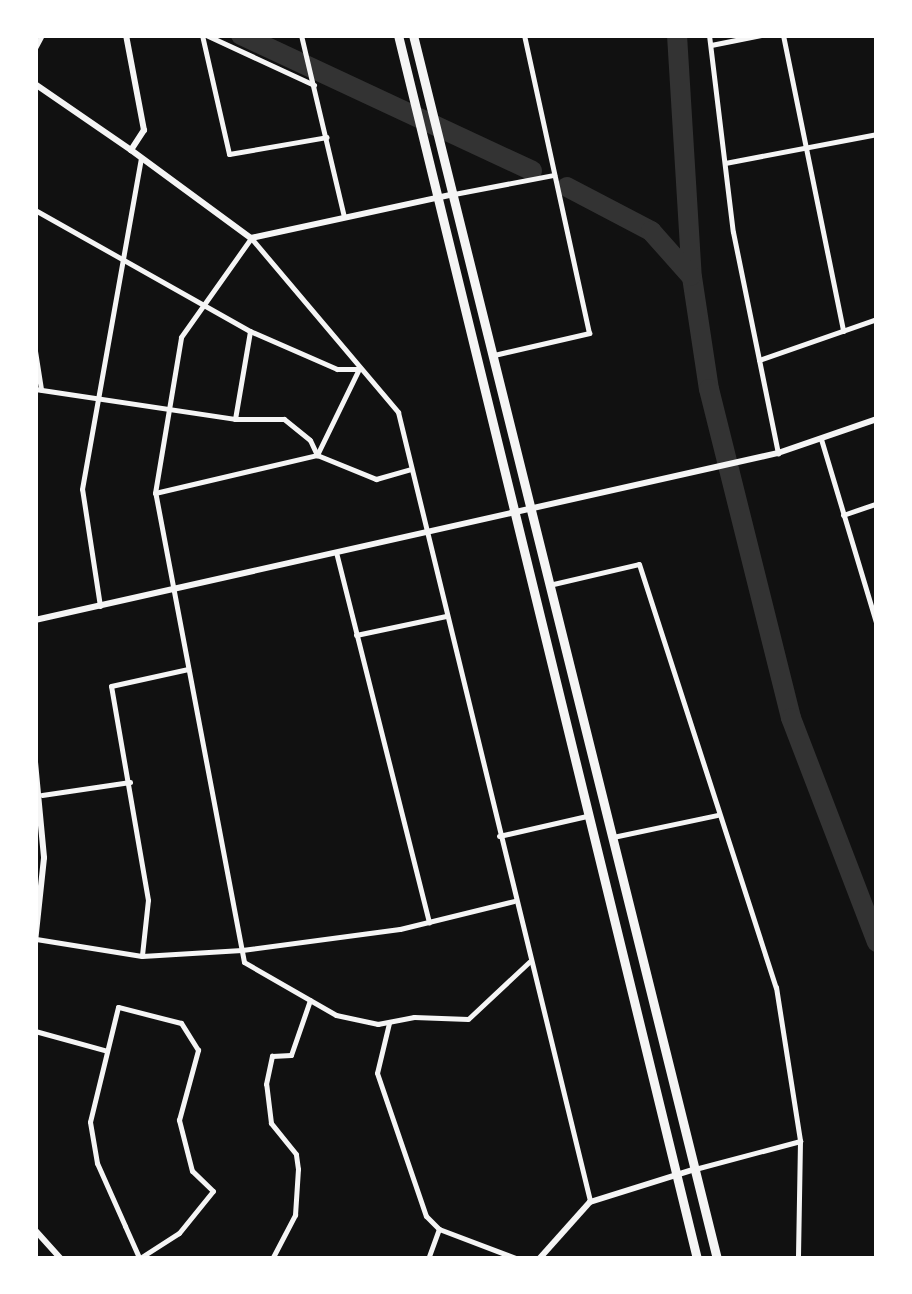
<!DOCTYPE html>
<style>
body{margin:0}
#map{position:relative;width:912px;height:1294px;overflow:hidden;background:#111;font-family:"Alegreya Sans",sans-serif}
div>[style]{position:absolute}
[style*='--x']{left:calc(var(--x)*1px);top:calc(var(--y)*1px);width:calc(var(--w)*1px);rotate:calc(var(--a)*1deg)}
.river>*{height:20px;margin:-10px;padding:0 10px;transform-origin:10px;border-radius:10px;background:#333}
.minor>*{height:5px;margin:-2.5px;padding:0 2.5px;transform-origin:2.5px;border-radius:2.5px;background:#f5f5f5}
.tertiary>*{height:6px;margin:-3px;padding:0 3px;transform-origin:3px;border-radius:3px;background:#f5f5f5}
.primary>*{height:9px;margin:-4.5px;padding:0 4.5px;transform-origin:4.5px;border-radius:4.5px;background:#f5f5f5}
span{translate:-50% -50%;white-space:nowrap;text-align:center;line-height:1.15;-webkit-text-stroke:8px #fff;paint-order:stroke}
.frame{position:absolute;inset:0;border:38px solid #fff;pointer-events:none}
</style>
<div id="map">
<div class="river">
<i style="--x:241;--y:35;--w:321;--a:25"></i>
<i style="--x:677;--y:35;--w:242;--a:86.5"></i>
<i style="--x:692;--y:277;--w:113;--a:81.4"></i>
<i style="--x:709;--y:389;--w:339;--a:76"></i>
<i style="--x:791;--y:718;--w:240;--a:69"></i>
<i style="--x:567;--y:187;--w:95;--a:27.6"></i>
<i style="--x:651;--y:231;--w:60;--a:48.4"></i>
</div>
<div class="minor">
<i style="--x:202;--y:35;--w:122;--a:77.2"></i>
<i style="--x:229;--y:154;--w:99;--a:-9.8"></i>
<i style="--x:206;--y:35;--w:119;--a:24.8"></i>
<i style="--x:301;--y:35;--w:187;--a:76.7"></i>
<i style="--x:709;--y:35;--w:198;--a:83.1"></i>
<i style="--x:733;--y:232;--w:226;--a:78.5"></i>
<i style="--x:783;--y:35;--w:302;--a:78.5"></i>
<i style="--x:711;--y:45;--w:51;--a:-11.3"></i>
<i style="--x:35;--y:48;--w:15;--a:-62"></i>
<i style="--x:725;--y:163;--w:155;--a:-10.8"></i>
<i style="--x:454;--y:194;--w:102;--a:-10.8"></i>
<i style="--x:35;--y:210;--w:247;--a:29.4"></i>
<i style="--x:250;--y:331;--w:95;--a:23.6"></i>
<i style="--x:337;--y:369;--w:22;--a:0"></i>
<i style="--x:35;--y:351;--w:39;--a:81"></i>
<i style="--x:494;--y:355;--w:98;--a:-13"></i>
<i style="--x:589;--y:333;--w:305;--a:-102.3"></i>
<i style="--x:759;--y:360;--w:125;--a:-19.2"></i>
<i style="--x:35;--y:389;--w:202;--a:8.5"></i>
<i style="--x:235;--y:419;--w:49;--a:0"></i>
<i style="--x:284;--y:419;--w:33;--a:39"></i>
<i style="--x:310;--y:440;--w:17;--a:65"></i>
<i style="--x:235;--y:419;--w:89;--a:-80.3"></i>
<i style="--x:821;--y:439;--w:195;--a:73.3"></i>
<i style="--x:317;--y:455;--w:96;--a:-64"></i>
<i style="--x:155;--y:493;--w:166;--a:-13.2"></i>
<i style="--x:317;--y:455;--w:64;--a:22.1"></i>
<i style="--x:376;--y:479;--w:36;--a:-16"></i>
<i style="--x:843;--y:515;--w:36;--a:-19"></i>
<i style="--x:336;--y:552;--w:382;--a:75.9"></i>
<i style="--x:549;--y:585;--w:92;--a:-13.1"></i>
<i style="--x:639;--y:564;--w:445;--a:72.1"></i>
<i style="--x:776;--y:987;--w:156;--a:81.1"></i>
<i style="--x:100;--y:606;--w:118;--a:-98.7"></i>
<i style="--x:82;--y:489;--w:336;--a:-79.9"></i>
<i style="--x:356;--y:635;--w:92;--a:-11.9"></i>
<i style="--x:42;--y:795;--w:89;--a:-8.4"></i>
<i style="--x:499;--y:836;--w:90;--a:-12.8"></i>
<i style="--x:613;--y:837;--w:106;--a:-11.9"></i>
<i style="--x:36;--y:939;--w:107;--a:9.1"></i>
<i style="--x:142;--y:956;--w:100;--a:-3.4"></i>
<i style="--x:242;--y:950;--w:159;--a:-7.6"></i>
<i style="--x:400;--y:929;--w:117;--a:-13.8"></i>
<i style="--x:142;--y:955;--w:55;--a:-83.8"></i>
<i style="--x:148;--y:900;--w:217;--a:-99.8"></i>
<i style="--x:111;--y:686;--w:79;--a:-12.4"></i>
<i style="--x:529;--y:962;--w:83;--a:136.9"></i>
<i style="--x:468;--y:1019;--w:54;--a:-177.9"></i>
<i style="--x:414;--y:1017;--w:37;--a:169"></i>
<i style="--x:378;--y:1024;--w:43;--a:-167.9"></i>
<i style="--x:336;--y:1015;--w:106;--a:-150.1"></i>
<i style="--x:244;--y:962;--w:477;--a:-100.7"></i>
<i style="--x:155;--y:493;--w:158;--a:-80.5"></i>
<i style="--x:181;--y:337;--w:121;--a:-54.7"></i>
<i style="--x:251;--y:238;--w:228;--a:49.8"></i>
<i style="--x:398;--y:412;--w:812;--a:76.32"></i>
<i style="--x:389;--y:1023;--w:51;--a:103.5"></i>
<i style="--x:377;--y:1073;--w:151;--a:71.1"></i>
<i style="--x:426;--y:1216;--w:18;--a:45"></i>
<i style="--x:439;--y:1229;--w:85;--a:20.8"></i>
<i style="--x:35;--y:1031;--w:72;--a:15.4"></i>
<i style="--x:695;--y:1169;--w:109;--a:-14.9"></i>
<i style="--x:800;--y:1141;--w:118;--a:91"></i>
<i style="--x:140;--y:1258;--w:46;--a:-32.7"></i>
<i style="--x:179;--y:1233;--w:54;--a:-51"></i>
<i style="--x:213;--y:1191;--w:29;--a:-136"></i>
<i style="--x:192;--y:1171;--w:53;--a:-104.3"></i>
<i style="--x:179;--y:1120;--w:73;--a:-74.8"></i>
<i style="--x:198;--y:1050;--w:32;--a:-122"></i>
<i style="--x:181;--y:1023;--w:65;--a:-165.7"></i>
<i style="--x:118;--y:1007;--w:118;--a:103.7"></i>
<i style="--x:90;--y:1122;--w:42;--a:80.3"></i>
<i style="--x:97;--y:1163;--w:69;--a:66"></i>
<i style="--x:125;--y:1226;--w:36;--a:66"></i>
<i style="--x:272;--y:1259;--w:50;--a:-62.4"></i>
<i style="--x:295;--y:1215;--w:46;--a:-86.3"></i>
<i style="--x:298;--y:1169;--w:15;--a:-98"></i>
<i style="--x:296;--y:1154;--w:40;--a:-129"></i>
<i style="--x:271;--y:1123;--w:39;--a:-97"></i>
<i style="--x:266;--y:1084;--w:29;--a:-78"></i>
<i style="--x:272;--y:1056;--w:19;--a:-3"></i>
<i style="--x:291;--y:1055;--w:58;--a:-70.9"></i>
<i style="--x:428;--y:1259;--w:32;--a:-70"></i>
</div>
<div class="tertiary">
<i style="--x:126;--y:35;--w:97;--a:79.3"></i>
<i style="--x:144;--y:130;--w:24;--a:123"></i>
<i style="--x:131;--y:150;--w:149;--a:36.3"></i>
<i style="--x:251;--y:238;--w:204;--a:-12.2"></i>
<i style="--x:35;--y:84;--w:116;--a:34.5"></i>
<i style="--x:35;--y:620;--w:762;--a:-12.67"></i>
<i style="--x:778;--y:453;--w:105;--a:-19"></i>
<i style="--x:35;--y:762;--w:96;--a:84.6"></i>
<i style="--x:44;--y:858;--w:84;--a:96.1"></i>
<i style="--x:35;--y:1230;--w:39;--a:48"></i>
<i style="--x:539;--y:1259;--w:76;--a:-48.2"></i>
<i style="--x:590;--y:1202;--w:107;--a:-17.4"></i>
</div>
<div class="primary">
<i style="--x:398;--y:35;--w:1260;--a:76.27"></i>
<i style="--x:413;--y:35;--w:1261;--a:76.05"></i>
</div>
<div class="frame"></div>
</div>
